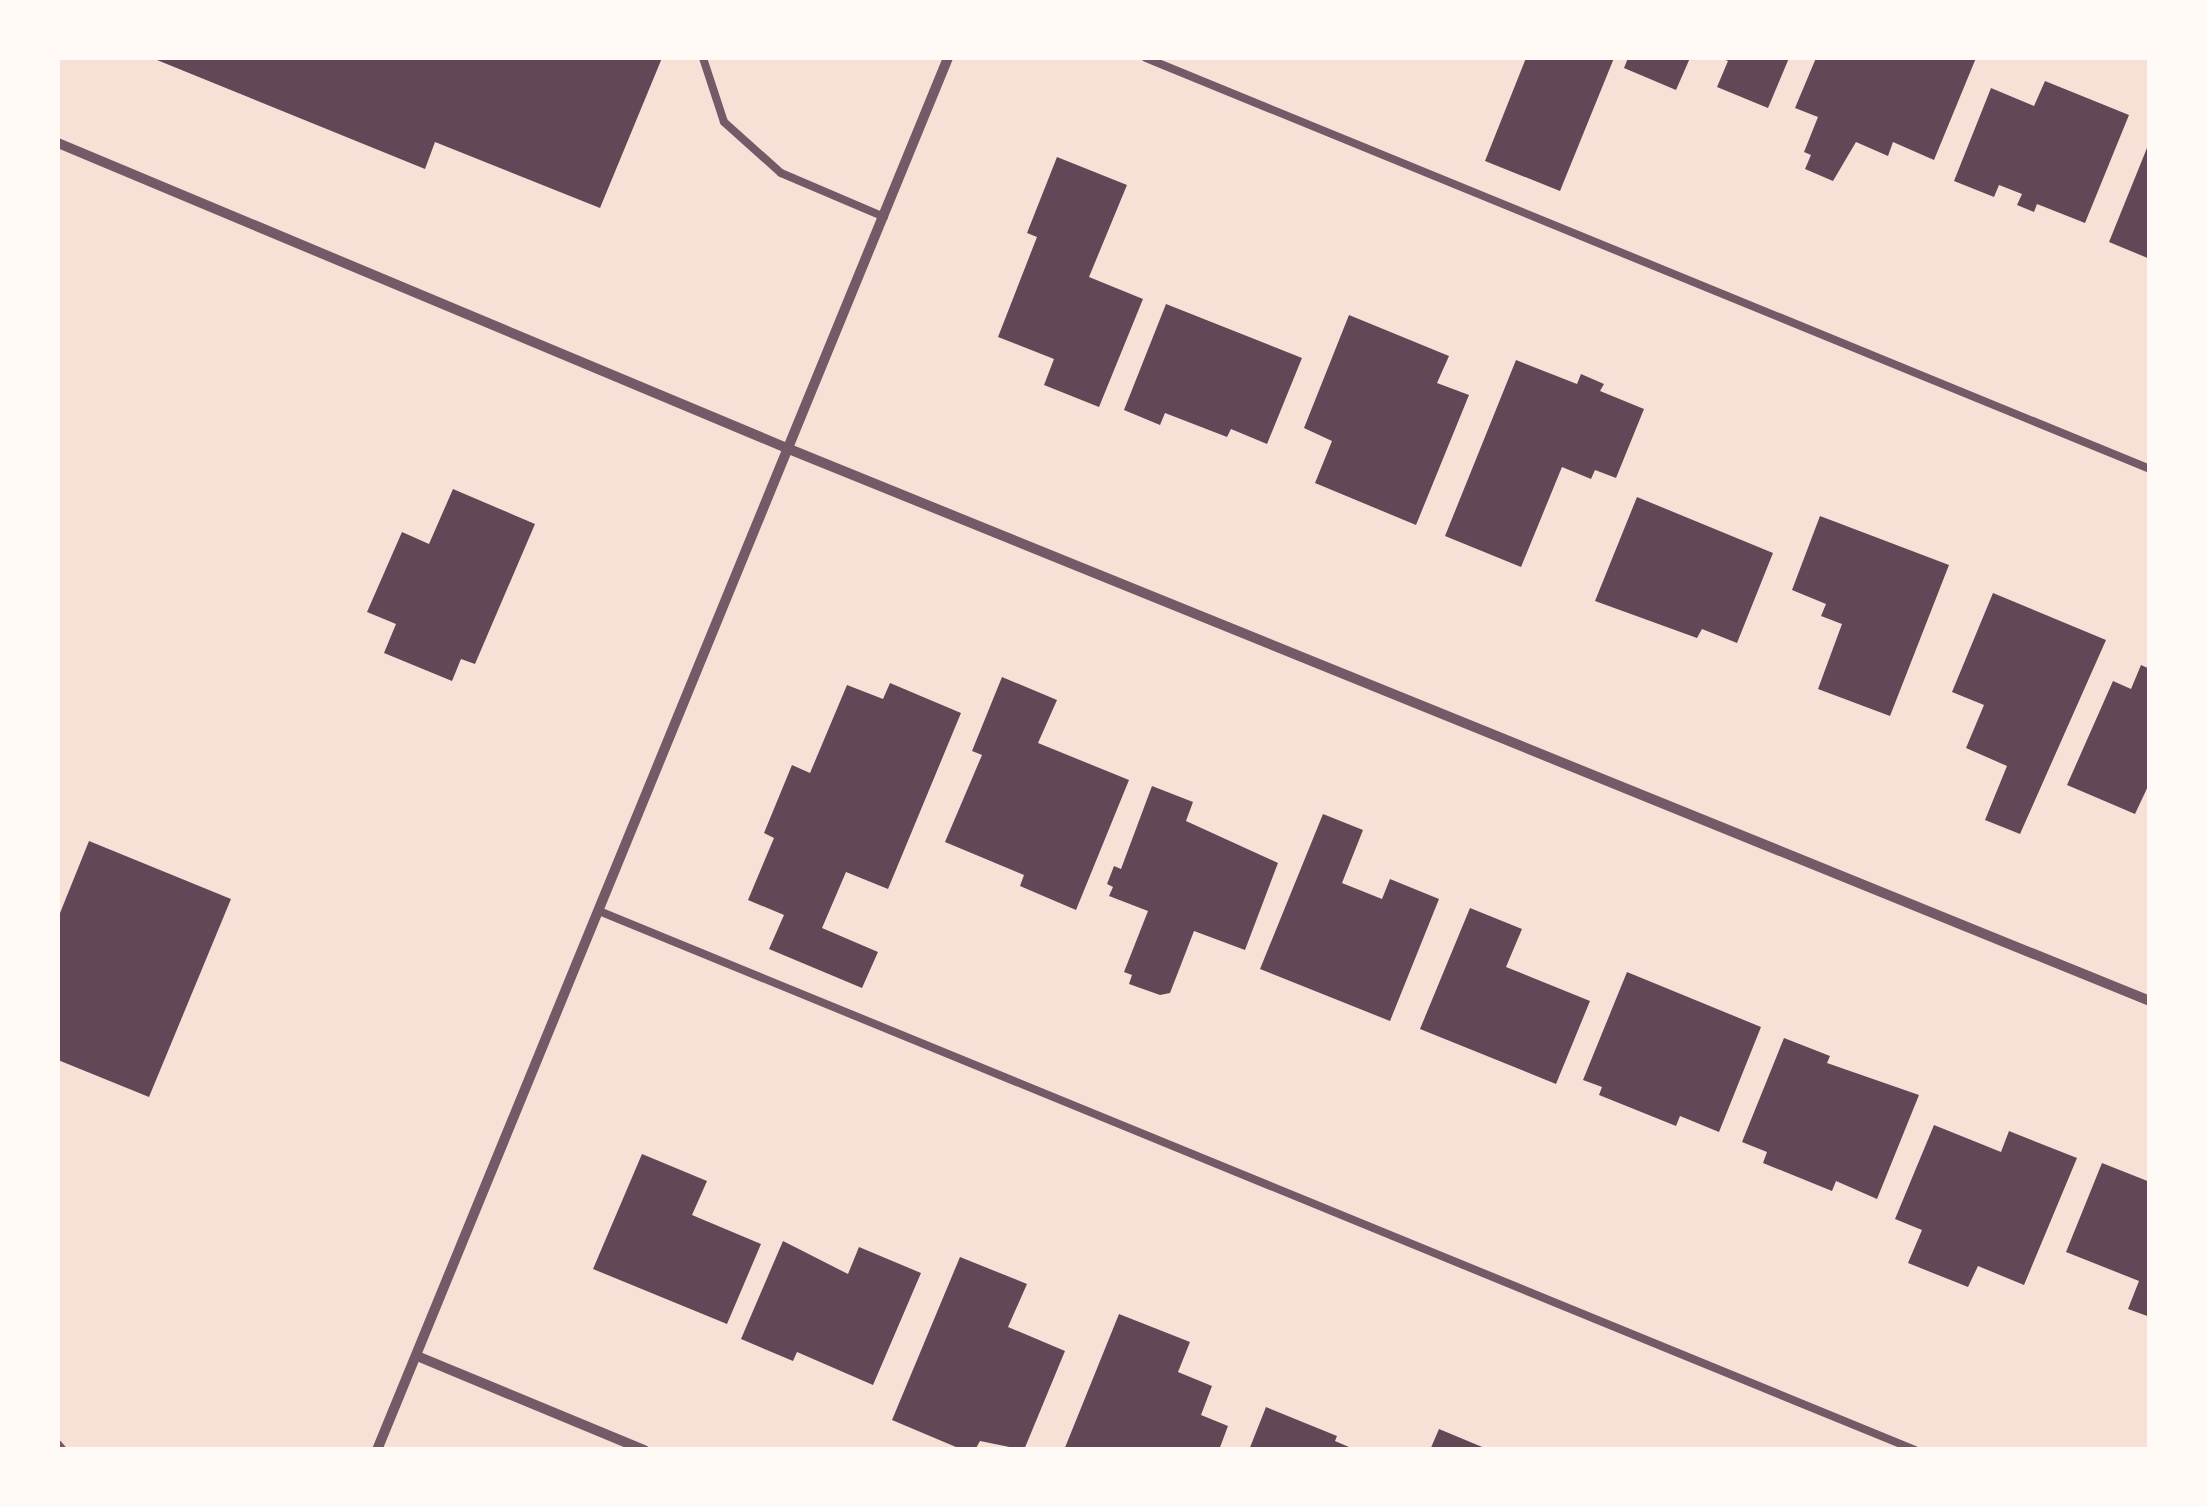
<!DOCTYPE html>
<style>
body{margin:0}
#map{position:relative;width:2207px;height:1507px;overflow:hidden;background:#f7e1d7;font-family:Helvetica,sans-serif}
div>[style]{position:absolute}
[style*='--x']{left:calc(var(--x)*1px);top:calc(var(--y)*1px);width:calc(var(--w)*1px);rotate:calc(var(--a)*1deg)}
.building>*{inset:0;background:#644757}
.service>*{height:8px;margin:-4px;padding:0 4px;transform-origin:4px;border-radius:4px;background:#755966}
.minor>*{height:10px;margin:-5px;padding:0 5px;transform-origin:5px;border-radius:5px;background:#755966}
span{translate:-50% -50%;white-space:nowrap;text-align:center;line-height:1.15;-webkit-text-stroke:8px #fffaf5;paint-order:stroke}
.frame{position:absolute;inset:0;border:60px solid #fffaf5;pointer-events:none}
</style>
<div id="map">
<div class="building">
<i style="clip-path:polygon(152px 58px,662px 58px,600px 208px,435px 142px,425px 169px)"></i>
<i style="clip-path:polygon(1526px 58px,1614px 58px,1560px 191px,1485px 161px)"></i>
<i style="clip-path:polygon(1628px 58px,1690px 58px,1676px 90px,1624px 68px)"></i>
<i style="clip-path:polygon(1720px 58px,1789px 58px,1768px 108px,1717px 87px,1728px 61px)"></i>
<i style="clip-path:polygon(1816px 58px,1976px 58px,1934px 160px,1893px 142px,1888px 156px,1856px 142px,1833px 181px,1805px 169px,1811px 155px,1804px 152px,1818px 117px,1795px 108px)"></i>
<i style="clip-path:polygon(2045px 81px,2129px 115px,2085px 223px,2037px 204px,2034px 212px,2017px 205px,2022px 194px,1999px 185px,1994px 197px,1954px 181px,1991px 88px,2034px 106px)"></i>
<i style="clip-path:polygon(2149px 143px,2150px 143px,2150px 259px,2109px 242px)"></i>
<i style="clip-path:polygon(1057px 157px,1127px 185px,1089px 277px,1143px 299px,1099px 407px,1044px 385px,1054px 359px,998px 337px,1037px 237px,1027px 233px)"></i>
<i style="clip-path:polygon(1166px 304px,1302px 358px,1267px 444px,1231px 429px,1227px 437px,1165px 413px,1160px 425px,1124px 410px)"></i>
<i style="clip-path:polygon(1349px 315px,1449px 356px,1437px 383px,1469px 395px,1416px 525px,1315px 483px,1332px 441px,1304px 428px)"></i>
<i style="clip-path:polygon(1516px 360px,1577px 384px,1581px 374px,1604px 384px,1600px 391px,1644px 409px,1616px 478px,1595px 470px,1591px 479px,1562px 467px,1521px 567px,1445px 536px)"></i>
<i style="clip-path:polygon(453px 489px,535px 524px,475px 664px,461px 659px,452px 681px,384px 653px,396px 624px,367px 612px,402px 532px,429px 544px)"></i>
<i style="clip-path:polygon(1637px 497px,1773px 553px,1737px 643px,1702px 629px,1697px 638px,1595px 601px)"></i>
<i style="clip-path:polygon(1820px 516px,1949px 565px,1890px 716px,1818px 689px,1842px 624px,1821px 616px,1826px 604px,1792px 590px)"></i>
<i style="clip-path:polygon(1993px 593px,2106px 640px,2020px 834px,1985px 820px,2007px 766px,1966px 748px,1984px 705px,1952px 692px)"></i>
<i style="clip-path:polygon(2141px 665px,2150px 669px,2150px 782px,2135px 814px,2067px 785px,2113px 681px,2131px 689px)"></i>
<i style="clip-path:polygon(1002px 677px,1057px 700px,1038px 743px,1129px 780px,1076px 910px,1020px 886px,1024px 875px,945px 842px,982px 755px,972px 751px)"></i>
<i style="clip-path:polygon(890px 683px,961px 713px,888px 889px,846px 872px,822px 928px,878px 952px,862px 988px,769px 949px,784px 915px,748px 900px,774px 838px,764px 833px,792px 765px,810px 773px,847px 685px,883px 699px)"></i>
<i style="clip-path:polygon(1152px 786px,1193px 802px,1186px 821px,1278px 863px,1245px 950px,1194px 931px,1170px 993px,1160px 995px,1129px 984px,1132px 975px,1124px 972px,1148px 911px,1109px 896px,1113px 887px,1107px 884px,1114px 866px,1121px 869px)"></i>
<i style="clip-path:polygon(1323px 814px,1363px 830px,1342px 883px,1382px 899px,1390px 879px,1439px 899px,1390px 1021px,1260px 969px)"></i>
<i style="clip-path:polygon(89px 841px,231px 899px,149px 1097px,58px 1060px,58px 918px)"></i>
<i style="clip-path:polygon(1470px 908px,1522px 929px,1506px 967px,1590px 1001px,1556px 1084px,1420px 1029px)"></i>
<i style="clip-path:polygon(1627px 972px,1761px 1027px,1719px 1132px,1680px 1116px,1676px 1126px,1599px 1095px,1602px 1087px,1583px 1080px)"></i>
<i style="clip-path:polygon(1784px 1038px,1830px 1056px,1827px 1063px,1919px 1095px,1877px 1199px,1836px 1181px,1832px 1191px,1763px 1163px,1767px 1152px,1742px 1142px)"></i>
<i style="clip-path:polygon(1934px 1125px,2001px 1152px,2009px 1131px,2077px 1158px,2024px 1285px,1978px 1266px,1968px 1287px,1908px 1263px,1922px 1230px,1895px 1219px)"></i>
<i style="clip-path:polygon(642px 1154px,707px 1181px,692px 1215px,761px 1244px,727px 1324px,593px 1269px)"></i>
<i style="clip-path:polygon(2102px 1163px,2150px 1182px,2150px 1317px,2128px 1309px,2139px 1281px,2066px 1252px)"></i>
<i style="clip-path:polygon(783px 1241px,848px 1274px,859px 1247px,921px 1273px,873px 1385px,797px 1352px,793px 1361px,741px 1339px)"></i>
<i style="clip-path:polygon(960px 1257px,1027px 1284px,1008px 1327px,1065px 1351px,1024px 1450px,980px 1441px,975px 1450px,963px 1450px,892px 1420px)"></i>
<i style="clip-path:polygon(1119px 1314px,1190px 1342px,1178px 1372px,1212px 1386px,1201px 1415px,1228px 1426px,1219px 1450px,1064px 1450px)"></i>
<i style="clip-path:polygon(1266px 1407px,1337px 1436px,1335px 1441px,1356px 1450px,1249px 1450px)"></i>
<i style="clip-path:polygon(1439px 1429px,1487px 1449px,1487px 1450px,1430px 1450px)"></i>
</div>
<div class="service">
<i style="--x:703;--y:58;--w:67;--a:71.8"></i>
<i style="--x:724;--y:122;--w:76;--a:41.8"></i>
<i style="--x:781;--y:173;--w:112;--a:23.1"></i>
<i style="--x:1146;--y:58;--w:1085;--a:22.26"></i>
<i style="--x:599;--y:911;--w:1422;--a:22.27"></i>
<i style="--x:58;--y:1444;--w:8;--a:50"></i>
</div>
<div class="minor">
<i style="--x:58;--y:143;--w:792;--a:22.71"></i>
<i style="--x:789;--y:449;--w:1469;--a:22.08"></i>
<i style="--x:417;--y:1356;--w:246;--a:22.5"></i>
<i style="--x:377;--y:1450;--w:1505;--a:-67.7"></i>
</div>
<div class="frame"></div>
</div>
